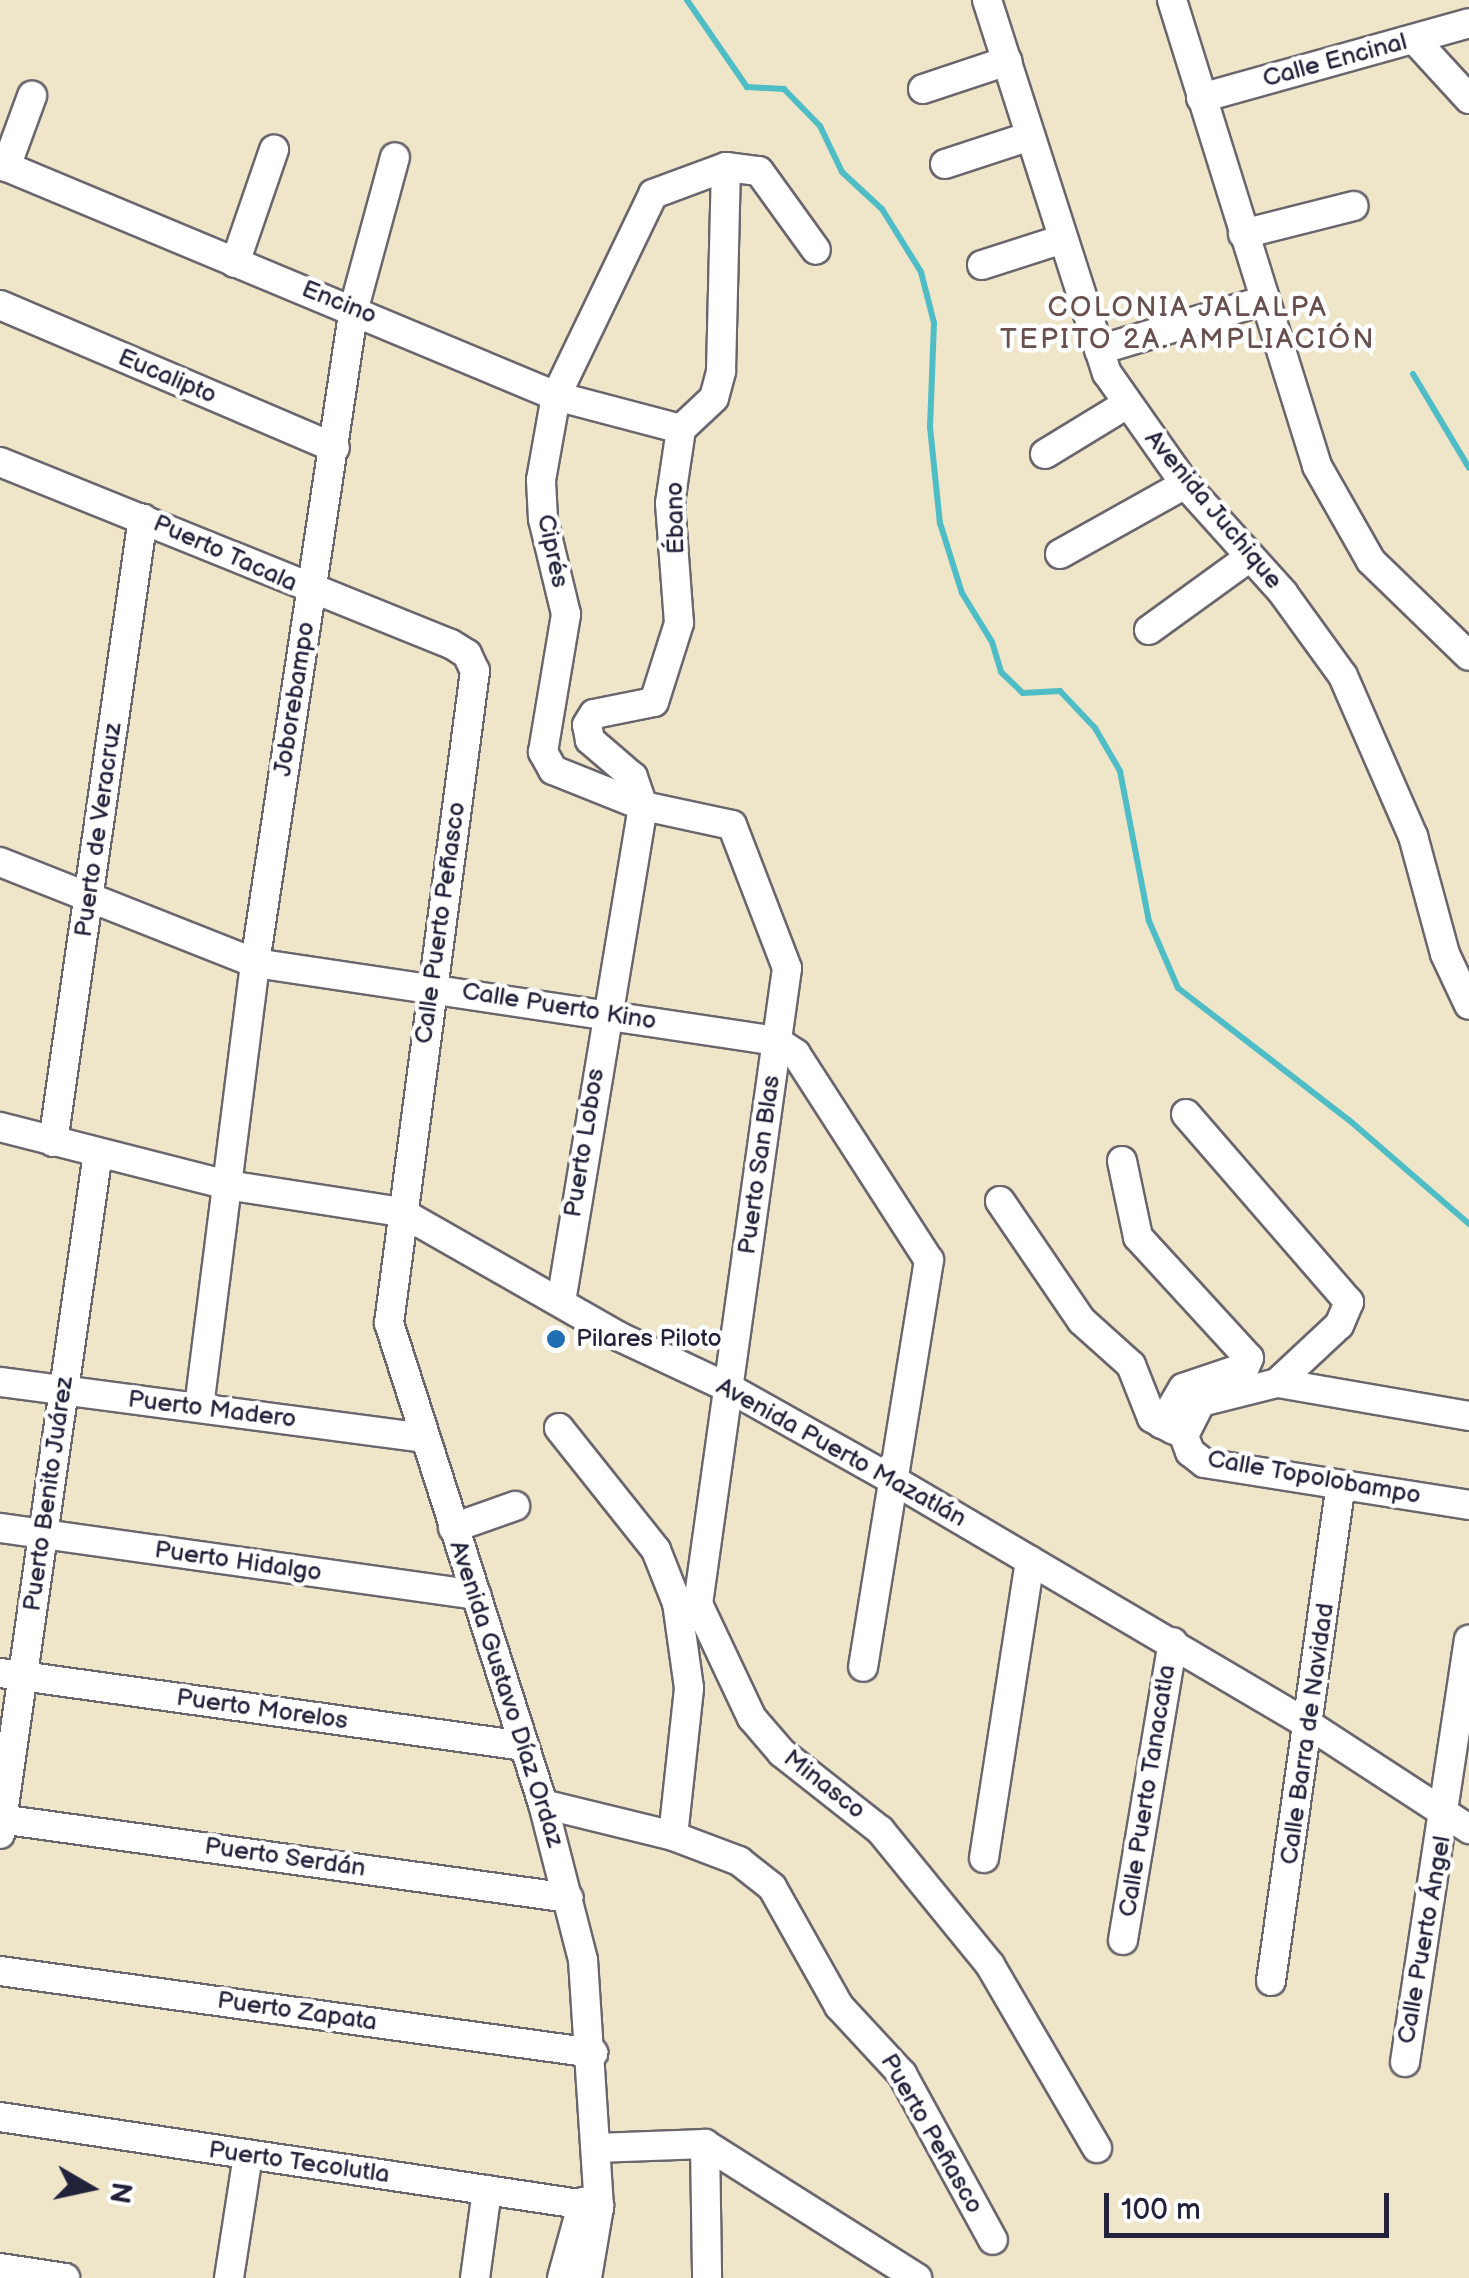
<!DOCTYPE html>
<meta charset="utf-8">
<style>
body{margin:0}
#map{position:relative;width:1469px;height:2278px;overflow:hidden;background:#efe5c9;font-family:"Balsamiq Sans",sans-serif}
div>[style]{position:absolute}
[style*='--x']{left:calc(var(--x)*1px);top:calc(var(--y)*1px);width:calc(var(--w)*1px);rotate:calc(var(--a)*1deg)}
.stream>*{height:6px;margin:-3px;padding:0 3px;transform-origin:3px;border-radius:3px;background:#4fbdc6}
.roads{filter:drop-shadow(2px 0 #6a666d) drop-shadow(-2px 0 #6a666d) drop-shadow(0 2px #6a666d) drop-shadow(0 -2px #6a666d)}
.minor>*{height:28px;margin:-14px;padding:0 14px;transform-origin:14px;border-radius:14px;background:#fff}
.dots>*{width:28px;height:28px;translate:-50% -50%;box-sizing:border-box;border:5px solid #fff;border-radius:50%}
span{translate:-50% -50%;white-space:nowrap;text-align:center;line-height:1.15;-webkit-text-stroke:9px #fff;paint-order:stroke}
.street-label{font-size:25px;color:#22223b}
.poi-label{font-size:25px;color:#22223b}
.left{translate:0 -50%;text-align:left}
.neighbourhood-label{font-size:28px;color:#67504e;letter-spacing:2.5px}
.north{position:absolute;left:40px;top:2138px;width:100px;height:100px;-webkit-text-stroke:8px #fff;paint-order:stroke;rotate:99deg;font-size:28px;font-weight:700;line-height:40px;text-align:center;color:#22223b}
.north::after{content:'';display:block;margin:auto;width:35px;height:45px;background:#22223b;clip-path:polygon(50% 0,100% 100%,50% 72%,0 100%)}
.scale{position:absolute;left:1104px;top:2193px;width:285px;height:45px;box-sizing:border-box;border:5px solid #22223b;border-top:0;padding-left:12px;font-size:30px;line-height:35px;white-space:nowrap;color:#22223b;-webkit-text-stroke:8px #fff;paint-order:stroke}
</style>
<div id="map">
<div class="stream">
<i style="--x:687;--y:0;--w:106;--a:55.4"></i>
<i style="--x:747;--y:87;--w:37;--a:3"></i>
<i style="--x:784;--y:89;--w:52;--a:45.8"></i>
<i style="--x:820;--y:126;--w:51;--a:64.4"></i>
<i style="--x:842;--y:172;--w:54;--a:42.8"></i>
<i style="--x:882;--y:209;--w:74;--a:58.2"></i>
<i style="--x:921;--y:272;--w:53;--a:75.7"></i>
<i style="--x:934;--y:323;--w:104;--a:92.2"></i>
<i style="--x:930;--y:427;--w:97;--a:84.1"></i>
<i style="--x:940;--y:523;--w:73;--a:72.6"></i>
<i style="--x:962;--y:593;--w:57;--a:58.5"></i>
<i style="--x:992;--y:642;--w:31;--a:73"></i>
<i style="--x:1001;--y:672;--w:30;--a:44"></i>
<i style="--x:1023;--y:693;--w:37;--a:-3"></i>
<i style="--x:1060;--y:691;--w:51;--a:46.6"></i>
<i style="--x:1095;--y:728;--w:50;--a:59.8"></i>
<i style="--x:1120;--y:771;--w:153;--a:79.1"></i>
<i style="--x:1149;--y:921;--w:73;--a:66.6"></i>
<i style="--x:1178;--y:988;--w:216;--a:37.7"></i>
<i style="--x:1349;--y:1120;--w:159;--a:40.9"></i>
<i style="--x:1413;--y:374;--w:109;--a:59.2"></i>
</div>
<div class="roads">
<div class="minor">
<i style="--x:987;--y:0;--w:392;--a:72.2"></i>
<i style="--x:1107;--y:373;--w:136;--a:54.9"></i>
<i style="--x:1185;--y:484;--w:147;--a:48"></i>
<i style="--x:1283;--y:593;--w:102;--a:54.1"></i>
<i style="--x:1343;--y:676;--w:175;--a:66.4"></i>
<i style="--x:1413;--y:836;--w:122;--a:74.8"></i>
<i style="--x:1445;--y:954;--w:56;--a:64.8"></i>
<i style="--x:1172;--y:0;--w:488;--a:72.7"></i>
<i style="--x:1317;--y:466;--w:109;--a:60.4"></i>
<i style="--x:1371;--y:561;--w:136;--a:44.1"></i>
<i style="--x:1415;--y:40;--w:80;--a:47.5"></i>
<i style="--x:923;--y:89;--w:89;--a:-18.4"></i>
<i style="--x:1201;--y:98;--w:278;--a:-15.6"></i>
<i style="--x:0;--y:164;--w:602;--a:22.65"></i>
<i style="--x:556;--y:396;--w:129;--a:14.8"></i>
<i style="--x:945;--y:164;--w:89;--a:-18.2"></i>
<i style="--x:6;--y:167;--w:76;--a:-69.9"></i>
<i style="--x:1243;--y:234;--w:114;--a:-14.2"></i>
<i style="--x:235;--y:263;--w:120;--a:-71"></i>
<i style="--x:982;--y:265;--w:85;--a:-17.8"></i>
<i style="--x:0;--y:305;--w:364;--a:23.1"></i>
<i style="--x:1099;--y:350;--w:170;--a:-16.7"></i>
<i style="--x:1045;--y:454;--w:96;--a:-31.4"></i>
<i style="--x:0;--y:462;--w:486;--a:22"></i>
<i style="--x:451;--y:644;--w:19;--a:32"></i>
<i style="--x:467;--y:654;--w:19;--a:65"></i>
<i style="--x:475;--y:671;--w:658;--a:97.51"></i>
<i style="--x:389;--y:1323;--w:505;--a:72.25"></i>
<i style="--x:543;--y:1804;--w:161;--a:75.6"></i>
<i style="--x:583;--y:1960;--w:248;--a:86.3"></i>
<i style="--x:599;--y:2207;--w:72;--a:99.6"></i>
<i style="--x:1060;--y:554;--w:143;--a:-29.2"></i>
<i style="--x:1149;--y:630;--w:125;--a:-35.9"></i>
<i style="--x:0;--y:862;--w:274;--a:21.6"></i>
<i style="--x:255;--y:963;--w:528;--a:8.5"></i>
<i style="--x:777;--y:1041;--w:23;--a:34"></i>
<i style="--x:796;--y:1054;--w:245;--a:57.2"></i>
<i style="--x:929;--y:1260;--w:412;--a:99.2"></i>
<i style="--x:1186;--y:1114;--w:249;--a:49.1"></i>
<i style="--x:1349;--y:1302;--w:25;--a:113"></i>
<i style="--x:1339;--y:1325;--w:85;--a:136.9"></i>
<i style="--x:0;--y:1127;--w:234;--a:14.3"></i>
<i style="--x:227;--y:1185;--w:176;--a:8.8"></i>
<i style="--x:401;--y:1212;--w:250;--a:29.7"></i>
<i style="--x:618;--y:1336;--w:123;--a:25.1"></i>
<i style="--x:729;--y:1388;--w:190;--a:29.3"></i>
<i style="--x:895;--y:1481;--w:483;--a:30.5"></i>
<i style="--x:1311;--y:1726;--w:189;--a:33.1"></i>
<i style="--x:53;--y:1142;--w:630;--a:-81.79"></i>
<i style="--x:1122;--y:1161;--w:78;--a:78.1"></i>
<i style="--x:1138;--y:1237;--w:164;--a:47.5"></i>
<i style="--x:1249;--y:1358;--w:10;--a:114"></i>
<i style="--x:1245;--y:1367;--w:65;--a:161.3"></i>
<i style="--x:1183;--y:1388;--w:42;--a:120.3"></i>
<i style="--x:1000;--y:1201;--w:145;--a:55.7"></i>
<i style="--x:1082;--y:1321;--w:66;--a:41.9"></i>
<i style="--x:1131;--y:1365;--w:57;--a:68.4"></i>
<i style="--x:1152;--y:1418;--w:25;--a:29"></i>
<i style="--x:561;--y:1302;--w:503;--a:-80.61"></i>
<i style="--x:643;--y:806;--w:31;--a:-109"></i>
<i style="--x:633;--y:777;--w:57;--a:-139.3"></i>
<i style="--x:590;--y:740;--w:15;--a:-101"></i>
<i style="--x:587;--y:725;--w:13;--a:-58"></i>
<i style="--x:594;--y:714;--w:61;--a:-11.3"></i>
<i style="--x:654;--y:702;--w:83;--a:-72.4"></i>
<i style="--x:679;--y:623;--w:120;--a:-94.3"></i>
<i style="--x:670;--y:503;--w:75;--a:-81.5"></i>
<i style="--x:681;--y:429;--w:45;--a:-43.2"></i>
<i style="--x:714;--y:398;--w:28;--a:-75"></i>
<i style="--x:721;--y:371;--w:204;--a:-88.6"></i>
<i style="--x:0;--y:1382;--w:427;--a:7.5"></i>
<i style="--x:199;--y:1407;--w:448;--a:-82.8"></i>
<i style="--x:255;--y:963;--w:662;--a:-81.41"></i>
<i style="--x:354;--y:308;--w:156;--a:-74.8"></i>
<i style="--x:1469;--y:1416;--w:195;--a:-170.2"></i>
<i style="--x:1277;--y:1383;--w:78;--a:166"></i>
<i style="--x:1201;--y:1402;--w:38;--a:117"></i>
<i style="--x:1184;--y:1436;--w:17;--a:69"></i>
<i style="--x:1190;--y:1452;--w:18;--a:38"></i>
<i style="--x:1204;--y:1463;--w:268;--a:9"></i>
<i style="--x:559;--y:1428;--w:156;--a:51.5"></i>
<i style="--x:656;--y:1550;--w:57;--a:68.4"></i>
<i style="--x:677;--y:1603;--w:21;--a:3"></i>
<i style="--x:698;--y:1604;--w:126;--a:64.7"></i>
<i style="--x:752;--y:1718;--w:46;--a:49.4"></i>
<i style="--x:782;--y:1753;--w:125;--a:38.2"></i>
<i style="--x:880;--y:1830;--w:174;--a:50.8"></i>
<i style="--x:990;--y:1965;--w:212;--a:59.7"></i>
<i style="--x:0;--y:1528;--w:481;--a:8"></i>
<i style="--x:453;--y:1528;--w:66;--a:-19.5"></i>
<i style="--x:698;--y:1604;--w:642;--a:-82.03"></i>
<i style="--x:787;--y:968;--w:153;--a:-111"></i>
<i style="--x:732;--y:825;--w:91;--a:-167.9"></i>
<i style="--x:643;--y:806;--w:97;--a:-158.2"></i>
<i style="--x:553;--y:770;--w:21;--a:-119"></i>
<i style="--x:543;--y:752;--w:140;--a:-80.5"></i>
<i style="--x:566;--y:614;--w:98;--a:-103.6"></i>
<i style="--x:543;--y:519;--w:39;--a:-93"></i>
<i style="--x:541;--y:480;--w:85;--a:-79.9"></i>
<i style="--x:556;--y:396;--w:224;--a:-64.3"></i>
<i style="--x:653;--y:194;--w:78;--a:-20.3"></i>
<i style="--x:726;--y:167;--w:33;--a:7"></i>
<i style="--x:759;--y:171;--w:97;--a:54.2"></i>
<i style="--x:0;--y:1673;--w:529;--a:7.93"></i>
<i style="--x:543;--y:1804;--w:134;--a:13.8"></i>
<i style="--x:673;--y:1836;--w:71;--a:20.7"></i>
<i style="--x:739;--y:1861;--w:42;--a:38.2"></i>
<i style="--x:772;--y:1887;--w:137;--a:60.6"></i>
<i style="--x:839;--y:2006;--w:93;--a:47.2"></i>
<i style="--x:902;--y:2074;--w:189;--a:61.3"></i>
<i style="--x:0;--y:1819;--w:574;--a:7.9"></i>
<i style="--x:0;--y:1834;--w:688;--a:-81.81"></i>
<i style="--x:673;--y:1836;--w:149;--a:-83.8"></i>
<i style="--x:689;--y:1688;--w:86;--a:-98"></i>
<i style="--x:984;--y:1858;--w:301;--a:-81.2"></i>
<i style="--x:1123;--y:1940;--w:302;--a:-80.5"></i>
<i style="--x:0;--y:1971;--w:599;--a:7.87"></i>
<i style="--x:1271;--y:1981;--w:500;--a:-82"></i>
<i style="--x:1405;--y:2062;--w:427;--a:-81.4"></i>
<i style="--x:0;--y:2117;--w:606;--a:8.54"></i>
<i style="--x:705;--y:2144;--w:134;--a:89.1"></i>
<i style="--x:596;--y:2148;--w:109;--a:-2.1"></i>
<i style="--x:705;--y:2144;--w:251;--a:32.3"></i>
<i style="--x:0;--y:2268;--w:66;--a:8.7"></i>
<i style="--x:229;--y:2278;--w:124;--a:-81.2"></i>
<i style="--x:475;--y:2278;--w:89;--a:-82.2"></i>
<i style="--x:562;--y:2278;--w:79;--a:-74.6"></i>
</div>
</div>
<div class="dots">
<i style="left:556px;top:1339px;background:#1f6fb2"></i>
</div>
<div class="street-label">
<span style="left:1335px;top:61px;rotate:-15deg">Calle Encinal</span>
<span style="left:339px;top:303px;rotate:22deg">Encino</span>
<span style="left:167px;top:377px;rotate:23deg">Eucalipto</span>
<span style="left:1213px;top:510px;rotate:50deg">Avenida Juchique</span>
<span style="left:676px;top:518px;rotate:-91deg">Ébano</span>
<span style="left:552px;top:551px;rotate:78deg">Ciprés</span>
<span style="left:225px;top:554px;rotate:24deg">Puerto Tacala</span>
<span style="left:295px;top:699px;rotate:-81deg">Joborebampo</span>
<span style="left:99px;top:830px;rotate:-82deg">Puerto de Veracruz</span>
<span style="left:441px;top:923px;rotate:-82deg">Calle Puerto Peñasco</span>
<span style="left:559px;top:1007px;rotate:9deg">Calle Puerto Kino</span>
<span style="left:585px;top:1143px;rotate:-81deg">Puerto Lobos</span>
<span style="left:760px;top:1165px;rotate:-82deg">Puerto San Blas</span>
<span style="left:212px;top:1410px;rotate:7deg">Puerto Madero</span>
<span style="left:841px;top:1453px;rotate:29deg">Avenida Puerto Mazatlán</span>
<span style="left:1314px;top:1478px;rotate:10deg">Calle Topolobampo</span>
<span style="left:49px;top:1494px;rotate:-82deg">Puerto Benito Juárez</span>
<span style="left:238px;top:1562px;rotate:8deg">Puerto Hidalgo</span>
<span style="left:506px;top:1694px;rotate:72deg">Avenida Gustavo Díaz Ordaz</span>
<span style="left:262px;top:1710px;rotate:8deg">Puerto Morelos</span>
<span style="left:1308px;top:1734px;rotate:-82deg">Calle Barra de Navidad</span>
<span style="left:824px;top:1785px;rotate:38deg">Minasco</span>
<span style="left:1148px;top:1791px;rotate:-81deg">Calle Puerto Tanacatla</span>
<span style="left:285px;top:1858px;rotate:8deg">Puerto Serdán</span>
<span style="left:1425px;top:1940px;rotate:-80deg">Calle Puerto Ángel</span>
<span style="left:297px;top:2012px;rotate:8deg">Puerto Zapata</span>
<span style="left:931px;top:2134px;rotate:60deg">Puerto Peñasco</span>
<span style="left:299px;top:2163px;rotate:8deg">Puerto Tecolutla</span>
</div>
<div class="poi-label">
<span class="left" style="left:576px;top:1339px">Pilares Piloto</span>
</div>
<div class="neighbourhood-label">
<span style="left:1188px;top:324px">COLONIA JALALPA<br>TEPITO 2A. AMPLIACIÓN</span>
</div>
<div class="north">N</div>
<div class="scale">100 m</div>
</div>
